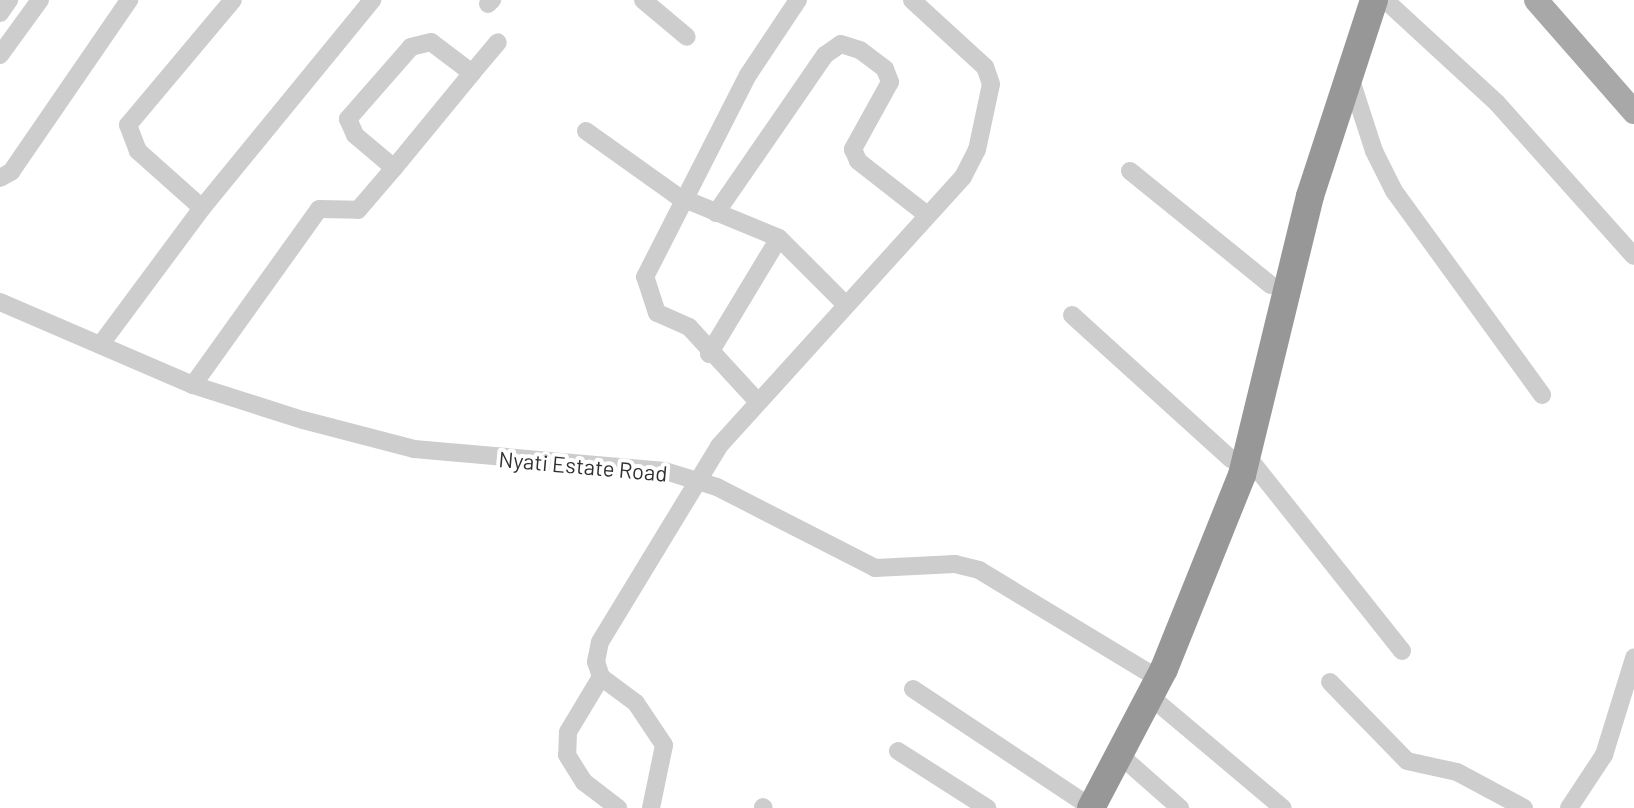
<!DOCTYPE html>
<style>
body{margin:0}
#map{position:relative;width:1634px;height:808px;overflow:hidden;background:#fff;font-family:Barlow,sans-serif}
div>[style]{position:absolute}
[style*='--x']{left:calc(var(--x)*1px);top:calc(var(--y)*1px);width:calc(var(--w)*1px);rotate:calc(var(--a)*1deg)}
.minor>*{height:18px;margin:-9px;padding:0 9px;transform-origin:9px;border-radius:9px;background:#cdcdcd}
.major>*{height:24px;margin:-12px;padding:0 12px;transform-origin:12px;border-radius:12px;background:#a8a8a8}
.highway>*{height:28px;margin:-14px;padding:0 14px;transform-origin:14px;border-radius:14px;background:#979797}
span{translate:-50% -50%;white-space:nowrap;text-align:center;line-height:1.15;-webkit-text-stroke:8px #fff;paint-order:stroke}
.street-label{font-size:22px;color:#303030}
</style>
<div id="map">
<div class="minor">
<i style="--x:643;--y:0;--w:57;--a:40.1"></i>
<i style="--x:1385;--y:0;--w:152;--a:42.6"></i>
<i style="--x:1497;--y:103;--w:205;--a:48.2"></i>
<i style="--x:488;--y:4;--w:6;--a:-45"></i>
<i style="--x:0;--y:13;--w:16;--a:-55"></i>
<i style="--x:0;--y:55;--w:68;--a:-54"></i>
<i style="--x:472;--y:73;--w:40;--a:-50"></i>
<i style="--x:1350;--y:77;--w:78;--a:72"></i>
<i style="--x:1374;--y:151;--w:45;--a:63.4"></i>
<i style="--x:1394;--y:191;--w:252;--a:54"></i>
<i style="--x:586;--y:131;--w:112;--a:35.5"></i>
<i style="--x:677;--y:196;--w:110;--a:22.4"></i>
<i style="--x:779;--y:238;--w:93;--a:45"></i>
<i style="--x:1130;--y:171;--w:181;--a:39"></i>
<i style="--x:0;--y:178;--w:13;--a:-29"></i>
<i style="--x:11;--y:172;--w:209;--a:-55.5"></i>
<i style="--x:202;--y:208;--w:86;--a:-138.3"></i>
<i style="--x:138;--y:151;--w:28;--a:-111"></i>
<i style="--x:128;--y:125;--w:163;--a:-50"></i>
<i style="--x:716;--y:213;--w:192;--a:-55.4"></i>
<i style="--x:825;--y:55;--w:19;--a:-35"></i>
<i style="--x:841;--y:44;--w:20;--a:18"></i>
<i style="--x:860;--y:50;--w:31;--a:37"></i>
<i style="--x:885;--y:69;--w:14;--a:69"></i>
<i style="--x:890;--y:82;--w:77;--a:118.9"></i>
<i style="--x:853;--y:149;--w:13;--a:67"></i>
<i style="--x:858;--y:161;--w:88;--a:38"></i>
<i style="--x:0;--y:302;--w:210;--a:23.3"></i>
<i style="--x:193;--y:385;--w:115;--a:17.7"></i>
<i style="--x:303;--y:420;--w:115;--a:14.6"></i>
<i style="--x:414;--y:449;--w:252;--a:5"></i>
<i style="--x:665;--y:471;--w:54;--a:17.1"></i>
<i style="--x:717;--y:487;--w:178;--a:27.1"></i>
<i style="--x:875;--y:568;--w:80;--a:-2.9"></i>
<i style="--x:955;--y:564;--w:25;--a:14"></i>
<i style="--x:979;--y:570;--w:210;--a:31.2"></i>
<i style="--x:1072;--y:315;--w:215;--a:42.2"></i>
<i style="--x:101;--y:344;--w:169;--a:-53.4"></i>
<i style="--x:202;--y:208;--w:269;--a:-50.7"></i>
<i style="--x:709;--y:354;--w:135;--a:-58.9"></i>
<i style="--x:193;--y:385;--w:216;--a:-54.4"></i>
<i style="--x:319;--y:209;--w:39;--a:1"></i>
<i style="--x:358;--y:210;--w:55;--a:-49.4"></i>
<i style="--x:394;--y:168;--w:123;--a:-50.6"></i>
<i style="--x:472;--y:73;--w:51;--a:-142.9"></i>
<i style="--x:431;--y:42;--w:21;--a:166"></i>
<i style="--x:411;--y:47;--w:96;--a:131.2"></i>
<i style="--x:348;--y:119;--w:17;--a:66"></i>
<i style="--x:355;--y:135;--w:51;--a:40.2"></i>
<i style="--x:758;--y:402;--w:102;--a:-132.6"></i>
<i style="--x:689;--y:327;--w:35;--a:-156"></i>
<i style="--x:657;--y:313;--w:38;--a:-108"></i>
<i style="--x:645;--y:277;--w:227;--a:-63"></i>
<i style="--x:748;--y:75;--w:90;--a:-56.3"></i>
<i style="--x:1247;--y:456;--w:249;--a:51.5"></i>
<i style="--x:601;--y:677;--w:64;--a:121"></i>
<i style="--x:568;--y:732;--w:23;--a:92"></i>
<i style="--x:567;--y:755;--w:32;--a:58"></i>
<i style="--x:584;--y:782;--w:43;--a:37.4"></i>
<i style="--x:1330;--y:682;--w:110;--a:45.7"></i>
<i style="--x:1407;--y:761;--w:51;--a:12.4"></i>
<i style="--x:1457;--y:772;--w:76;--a:28.2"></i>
<i style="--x:913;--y:689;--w:201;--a:33.6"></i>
<i style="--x:1151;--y:697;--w:172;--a:40.1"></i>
<i style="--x:898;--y:751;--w:106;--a:32.6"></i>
<i style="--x:1121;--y:756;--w:79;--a:41.4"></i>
<i style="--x:763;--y:807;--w:1;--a:45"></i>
<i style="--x:651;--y:808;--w:64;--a:-78.3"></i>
<i style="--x:664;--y:745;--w:50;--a:-123.7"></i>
<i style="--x:636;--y:703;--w:44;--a:-143.4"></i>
<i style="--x:601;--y:677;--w:16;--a:-108"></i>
<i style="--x:596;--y:662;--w:20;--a:-79"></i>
<i style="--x:600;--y:642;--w:229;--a:-58.7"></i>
<i style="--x:719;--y:446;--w:363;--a:-47.8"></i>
<i style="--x:963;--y:177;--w:30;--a:-63"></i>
<i style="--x:977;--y:150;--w:67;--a:-78"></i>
<i style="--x:991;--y:84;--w:18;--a:-109"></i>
<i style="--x:985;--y:67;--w:99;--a:-137.5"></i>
<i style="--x:1569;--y:808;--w:64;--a:-56.6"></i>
<i style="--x:1604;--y:755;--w:102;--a:-72.8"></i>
</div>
<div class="major">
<i style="--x:1536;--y:0;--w:149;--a:48.8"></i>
</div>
<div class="highway">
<i style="--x:1091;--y:808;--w:157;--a:-62.3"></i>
<i style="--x:1164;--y:669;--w:209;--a:-68.1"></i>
<i style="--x:1242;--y:475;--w:287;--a:-76.3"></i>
<i style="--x:1310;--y:196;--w:206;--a:-71.9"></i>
</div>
<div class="street-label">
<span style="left:583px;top:466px;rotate:5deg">Nyati Estate Road</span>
</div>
</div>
